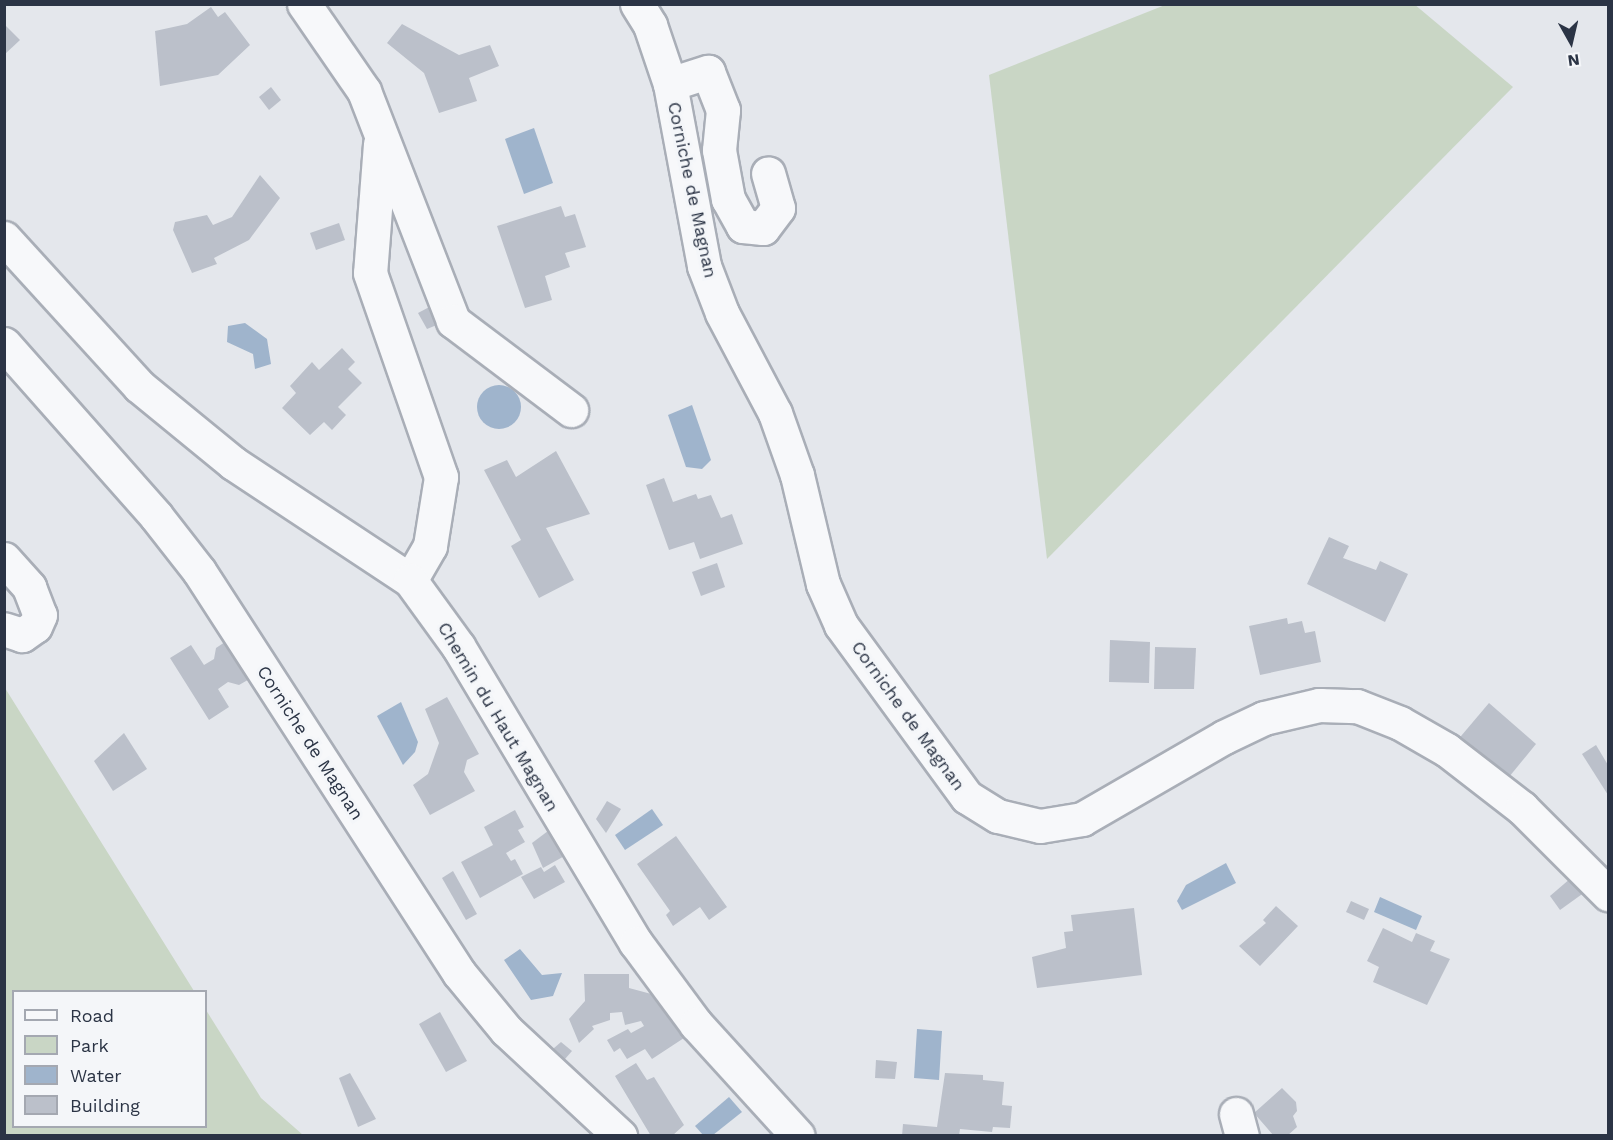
<!DOCTYPE html>
<style>
body{margin:0}
#map{position:relative;width:1613px;height:1140px;overflow:hidden;background:#e4e7ec;font-family:"Work Sans",sans-serif}
div>[style]{position:absolute}
[style*='--x']{left:calc(var(--x)*1px);top:calc(var(--y)*1px);width:calc(var(--w)*1px);rotate:calc(var(--a)*1deg)}
.green>*{inset:0;background:#c9d6c5}
.water>*{inset:0;background:#9fb4cc}
.round{border-radius:50%}
.building>*{inset:0;background:#bbc0ca}
.roads{filter:drop-shadow(2px 0 #a9aeb7) drop-shadow(-2px 0 #a9aeb7) drop-shadow(0 2px #a9aeb7) drop-shadow(0 -2px #a9aeb7)}
.minor>*{height:33px;margin:-16.5px;padding:0 16.5px;transform-origin:16.5px;border-radius:16.5px;background:#f7f8fa}
span{translate:-50% -50%;white-space:nowrap;text-align:center;line-height:1.15;-webkit-text-stroke:6px #f4f6f9;paint-order:stroke}
.street-label{font-size:18px;color:#2b3445}
.frame{position:absolute;inset:0;border:6px solid #2b3445;pointer-events:none}
.legend{position:absolute;left:12px;top:990px;width:195px;height:138px;box-sizing:border-box;background:#f4f6f9;border:2px solid #a4a8b1;margin:0;padding:8px 10px;list-style:none;font-size:18px;color:#2b3445}
.legend li{display:flex;align-items:center;gap:12px;height:30px}
.legend b{width:30px;border:2px solid #a4a8b1}
.north{position:absolute;left:1541px;top:12px;width:60px;height:60px;-webkit-text-stroke:4px #f4f6f9;paint-order:stroke;rotate:172deg;font-size:16px;font-weight:700;line-height:24px;text-align:center;color:#2b3445}
.north::after{content:'';display:block;margin:auto;width:21px;height:27px;background:#2b3445;clip-path:polygon(50% 0,100% 100%,50% 72%,0 100%)}
</style>
<div id="map">
<div class="green">
<i style="clip-path:polygon(1414px 4px,1513px 87px,1047px 559px,989px 75px,1165px 5px)"></i>
<i style="clip-path:polygon(5px 688px,194px 991px,14px 992px,14px 1126px,206px 1126px,206px 1010px,261px 1098px,303px 1135px,5px 1135px)"></i>
</div>
<div class="water">
<i style="clip-path:polygon(534px 128px,553px 183px,524px 194px,505px 139px)"></i>
<i style="clip-path:polygon(245px 323px,267px 339px,271px 364px,255px 369px,253px 354px,227px 342px,228px 326px)"></i>
<i class="round" style="left:477px;top:385px;width:44px;height:44px"></i>
<i style="clip-path:polygon(692px 405px,711px 460px,702px 469px,686px 467px,668px 415px)"></i>
<i style="clip-path:polygon(401px 702px,418px 742px,415px 752px,403px 765px,377px 716px)"></i>
<i style="clip-path:polygon(652px 809px,663px 825px,625px 850px,615px 835px)"></i>
<i style="clip-path:polygon(1226px 863px,1236px 883px,1182px 910px,1177px 901px,1186px 885px)"></i>
<i style="clip-path:polygon(1380px 897px,1422px 916px,1416px 930px,1374px 912px)"></i>
<i style="clip-path:polygon(520px 949px,542px 975px,562px 973px,553px 996px,531px 1000px,504px 960px)"></i>
<i style="clip-path:polygon(917px 1029px,942px 1031px,939px 1080px,914px 1078px)"></i>
<i style="clip-path:polygon(729px 1097px,742px 1112px,713px 1135px,703px 1135px,695px 1126px)"></i>
</div>
<div class="building">
<i style="clip-path:polygon(211px 7px,218px 17px,225px 12px,250px 45px,218px 75px,160px 86px,155px 31px,187px 24px)"></i>
<i style="clip-path:polygon(4px 24px,20px 40px,4px 55px)"></i>
<i style="clip-path:polygon(402px 24px,459px 55px,490px 45px,499px 66px,469px 78px,477px 101px,439px 113px,424px 73px,387px 43px)"></i>
<i style="clip-path:polygon(271px 87px,281px 100px,269px 110px,259px 97px)"></i>
<i style="clip-path:polygon(260px 175px,280px 198px,249px 240px,214px 258px,217px 264px,192px 273px,173px 230px,175px 222px,207px 215px,213px 225px,232px 217px)"></i>
<i style="clip-path:polygon(561px 206px,565px 217px,575px 214px,586px 247px,565px 253px,570px 267px,545px 276px,552px 300px,525px 308px,497px 226px)"></i>
<i style="clip-path:polygon(339px 223px,345px 240px,316px 250px,310px 233px)"></i>
<i style="clip-path:polygon(435px 304px,444px 322px,427px 329px,418px 313px)"></i>
<i style="clip-path:polygon(342px 348px,355px 362px,348px 369px,362px 383px,338px 407px,346px 415px,332px 430px,324px 422px,310px 435px,282px 408px,296px 393px,290px 386px,312px 362px,319px 370px)"></i>
<i style="clip-path:polygon(556px 451px,590px 514px,546px 528px,574px 580px,539px 598px,511px 546px,521px 540px,484px 470px,507px 460px,516px 477px)"></i>
<i style="clip-path:polygon(664px 478px,673px 502px,696px 494px,698px 499px,711px 495px,721px 518px,732px 514px,743px 544px,700px 559px,694px 542px,669px 550px,646px 485px)"></i>
<i style="clip-path:polygon(1329px 537px,1349px 546px,1343px 558px,1376px 570px,1380px 561px,1408px 574px,1385px 622px,1307px 584px)"></i>
<i style="clip-path:polygon(717px 563px,725px 587px,701px 596px,692px 572px)"></i>
<i style="clip-path:polygon(1287px 618px,1288px 624px,1302px 621px,1305px 633px,1315px 631px,1321px 662px,1260px 675px,1249px 626px)"></i>
<i style="clip-path:polygon(228px 640px,253px 677px,239px 685px,228px 682px,218px 689px,229px 707px,209px 720px,170px 658px,191px 645px,204px 665px,214px 659px,216px 648px)"></i>
<i style="clip-path:polygon(1110px 640px,1150px 642px,1149px 683px,1109px 682px)"></i>
<i style="clip-path:polygon(1155px 647px,1196px 648px,1194px 689px,1154px 689px)"></i>
<i style="clip-path:polygon(447px 697px,479px 754px,467px 760px,464px 772px,475px 791px,430px 815px,413px 785px,428px 774px,439px 743px,425px 709px)"></i>
<i style="clip-path:polygon(1489px 703px,1536px 744px,1509px 777px,1456px 742px)"></i>
<i style="clip-path:polygon(124px 733px,147px 769px,113px 791px,94px 761px)"></i>
<i style="clip-path:polygon(1596px 745px,1608px 765px,1608px 795px,1582px 754px)"></i>
<i style="clip-path:polygon(607px 801px,621px 809px,606px 833px,596px 819px)"></i>
<i style="clip-path:polygon(515px 810px,524px 827px,518px 830px,525px 842px,506px 853px,511px 861px,515px 859px,523px 874px,480px 898px,461px 862px,493px 845px,484px 827px)"></i>
<i style="clip-path:polygon(552px 828px,568px 854px,543px 868px,532px 843px)"></i>
<i style="clip-path:polygon(676px 836px,727px 907px,709px 920px,700px 907px,673px 926px,666px 915px,670px 911px,637px 864px)"></i>
<i style="clip-path:polygon(555px 865px,565px 882px,534px 899px,521px 877px,541px 867px,544px 872px)"></i>
<i style="clip-path:polygon(453px 871px,477px 914px,466px 920px,442px 878px)"></i>
<i style="clip-path:polygon(1578px 872px,1592px 887px,1560px 910px,1550px 896px)"></i>
<i style="clip-path:polygon(1351px 901px,1369px 909px,1364px 920px,1346px 912px)"></i>
<i style="clip-path:polygon(1276px 906px,1298px 926px,1260px 966px,1239px 946px,1266px 923px,1263px 920px)"></i>
<i style="clip-path:polygon(1134px 908px,1142px 975px,1037px 988px,1032px 957px,1066px 948px,1064px 932px,1073px 931px,1071px 915px)"></i>
<i style="clip-path:polygon(1383px 928px,1412px 942px,1416px 933px,1435px 941px,1430px 951px,1450px 959px,1427px 1005px,1373px 982px,1379px 967px,1367px 961px)"></i>
<i style="clip-path:polygon(584px 974px,629px 974px,629px 988px,655px 995px,687px 1036px,652px 1059px,645px 1049px,627px 1059px,620px 1048px,614px 1052px,607px 1040px,628px 1029px,631px 1033px,644px 1026px,641px 1021px,625px 1025px,622px 1012px,610px 1013px,610px 1020px,592px 1026px,594px 1029px,579px 1043px,569px 1019px,585px 1001px)"></i>
<i style="clip-path:polygon(440px 1012px,467px 1061px,446px 1072px,419px 1024px)"></i>
<i style="clip-path:polygon(561px 1042px,572px 1051px,558px 1067px,546px 1055px)"></i>
<i style="clip-path:polygon(876px 1060px,897px 1062px,895px 1079px,875px 1078px)"></i>
<i style="clip-path:polygon(636px 1063px,647px 1080px,654px 1077px,684px 1125px,672px 1136px,651px 1136px,615px 1076px)"></i>
<i style="clip-path:polygon(350px 1073px,376px 1119px,358px 1127px,339px 1078px)"></i>
<i style="clip-path:polygon(945px 1073px,983px 1075px,983px 1080px,1004px 1082px,1002px 1105px,1012px 1106px,1010px 1128px,993px 1127px,992px 1132px,960px 1129px,959px 1136px,902px 1136px,903px 1124px,937px 1127px)"></i>
<i style="clip-path:polygon(1282px 1088px,1296px 1102px,1297px 1111px,1293px 1116px,1297px 1127px,1287px 1136px,1274px 1136px,1254px 1113px)"></i>
</div>
<div class="roads">
<div class="minor">
<i style="--x:304;--y:4;--w:106;--a:55.4"></i>
<i style="--x:364;--y:91;--w:247;--a:68.8"></i>
<i style="--x:453;--y:321;--w:148;--a:37"></i>
<i style="--x:637;--y:4;--w:25;--a:58"></i>
<i style="--x:650;--y:25;--w:62;--a:71.3"></i>
<i style="--x:670;--y:84;--w:185;--a:79.4"></i>
<i style="--x:704;--y:266;--w:50;--a:69"></i>
<i style="--x:722;--y:313;--w:113;--a:62.1"></i>
<i style="--x:775;--y:413;--w:66;--a:70.5"></i>
<i style="--x:797;--y:475;--w:112;--a:76.6"></i>
<i style="--x:823;--y:584;--w:45;--a:66.3"></i>
<i style="--x:841;--y:625;--w:213;--a:53.8"></i>
<i style="--x:967;--y:797;--w:36;--a:32"></i>
<i style="--x:998;--y:816;--w:43;--a:13.4"></i>
<i style="--x:1040;--y:826;--w:43;--a:-9.5"></i>
<i style="--x:1082;--y:819;--w:164;--a:-30"></i>
<i style="--x:1224;--y:737;--w:44;--a:-25.4"></i>
<i style="--x:1264;--y:718;--w:57;--a:-13.3"></i>
<i style="--x:1319;--y:705;--w:38;--a:2"></i>
<i style="--x:1357;--y:706;--w:46;--a:21.6"></i>
<i style="--x:1400;--y:723;--w:54;--a:29.9"></i>
<i style="--x:1447;--y:750;--w:95;--a:37.7"></i>
<i style="--x:1522;--y:808;--w:122;--a:45"></i>
<i style="--x:670;--y:84;--w:40;--a:-18"></i>
<i style="--x:708;--y:72;--w:41;--a:68.5"></i>
<i style="--x:723;--y:110;--w:40;--a:95.7"></i>
<i style="--x:719;--y:150;--w:50;--a:79.6"></i>
<i style="--x:728;--y:199;--w:31;--a:61"></i>
<i style="--x:743;--y:226;--w:20;--a:6"></i>
<i style="--x:763;--y:228;--w:25;--a:-53"></i>
<i style="--x:778;--y:208;--w:36;--a:-106"></i>
<i style="--x:380;--y:144;--w:129;--a:94.4"></i>
<i style="--x:370;--y:273;--w:216;--a:70.8"></i>
<i style="--x:441;--y:477;--w:70;--a:99.1"></i>
<i style="--x:430;--y:546;--w:39;--a:120"></i>
<i style="--x:4;--y:238;--w:200;--a:47.6"></i>
<i style="--x:139;--y:386;--w:122;--a:39.3"></i>
<i style="--x:233;--y:463;--w:212;--a:33.5"></i>
<i style="--x:410;--y:580;--w:82;--a:54"></i>
<i style="--x:458;--y:646;--w:346;--a:59.1"></i>
<i style="--x:636;--y:943;--w:101;--a:53.5"></i>
<i style="--x:696;--y:1024;--w:151;--a:47.7"></i>
<i style="--x:4;--y:344;--w:230;--a:48.5"></i>
<i style="--x:156;--y:516;--w:70;--a:52"></i>
<i style="--x:199;--y:571;--w:479;--a:57.1"></i>
<i style="--x:459;--y:973;--w:74;--a:50.5"></i>
<i style="--x:506;--y:1030;--w:156;--a:42.9"></i>
<i style="--x:4;--y:559;--w:38;--a:48"></i>
<i style="--x:29;--y:587;--w:30;--a:69"></i>
<i style="--x:40;--y:615;--w:12;--a:114"></i>
<i style="--x:35;--y:626;--w:16;--a:145"></i>
<i style="--x:22;--y:635;--w:19;--a:-162"></i>
<i style="--x:1236;--y:1114;--w:23;--a:75"></i>
</div>
</div>
<div class="street-label">
<span style="left:692px;top:190px;rotate:78deg">Corniche de Magnan</span>
<span style="left:908px;top:716px;rotate:54deg">Corniche de Magnan</span>
<span style="left:498px;top:717px;rotate:59deg">Chemin du Haut Magnan</span>
<span style="left:310px;top:743px;rotate:57deg">Corniche de Magnan</span>
</div>
<div class="frame"></div>
<ul class="legend">
<li><b style="height:8px;background:#f7f8fa"></b>Road</li>
<li><b style="height:16px;background:#c9d6c5"></b>Park</li>
<li><b style="height:16px;background:#9fb4cc"></b>Water</li>
<li><b style="height:16px;background:#bbc0ca"></b>Building</li>
</ul>
<div class="north">N</div>
</div>
